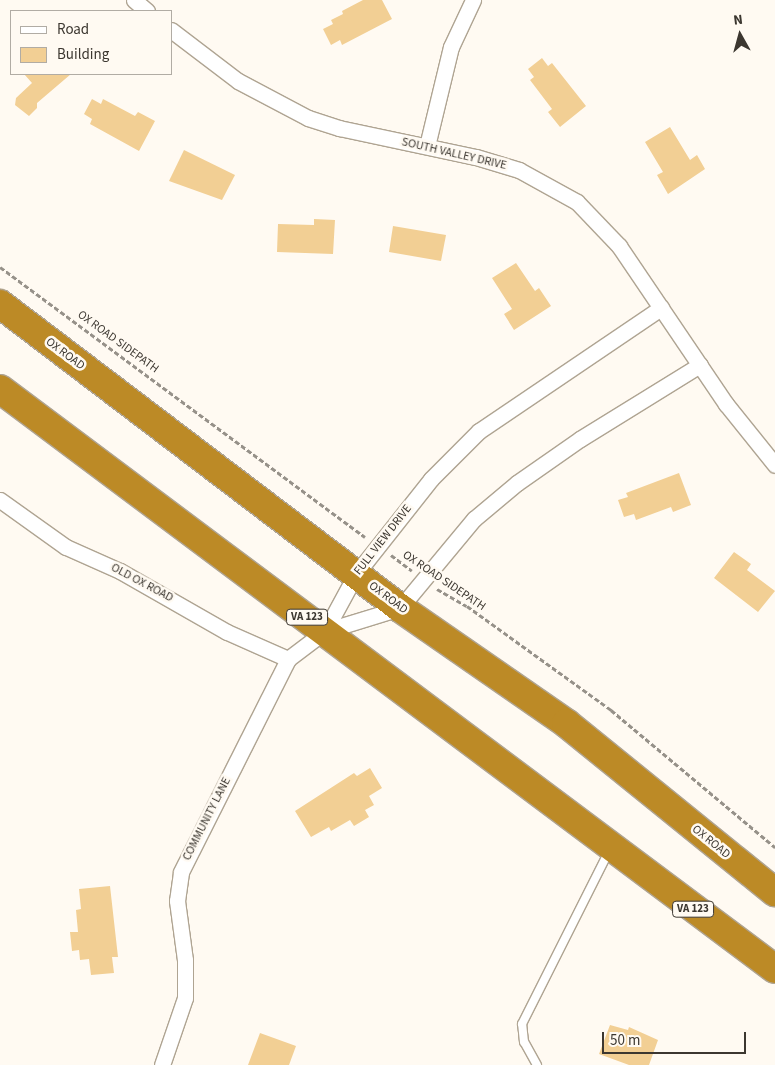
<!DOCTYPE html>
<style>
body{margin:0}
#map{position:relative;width:775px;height:1065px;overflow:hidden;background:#fffaf2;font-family:"Source Sans 3",sans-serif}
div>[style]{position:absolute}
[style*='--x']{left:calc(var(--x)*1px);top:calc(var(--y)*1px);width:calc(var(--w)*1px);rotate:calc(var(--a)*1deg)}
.building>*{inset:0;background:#f2cf94}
.path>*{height:3px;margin-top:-1.5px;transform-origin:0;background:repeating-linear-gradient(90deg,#969189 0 5px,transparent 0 7.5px)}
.roads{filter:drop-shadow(1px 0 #afa492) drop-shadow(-1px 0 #afa492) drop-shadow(0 1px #afa492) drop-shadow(0 -1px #afa492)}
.lane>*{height:8px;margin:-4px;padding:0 4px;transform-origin:4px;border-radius:4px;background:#fff}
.street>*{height:15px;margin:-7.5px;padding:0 7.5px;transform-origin:7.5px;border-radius:7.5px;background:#fff}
.highway>*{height:28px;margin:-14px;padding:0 14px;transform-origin:14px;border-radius:14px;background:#bc8a26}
span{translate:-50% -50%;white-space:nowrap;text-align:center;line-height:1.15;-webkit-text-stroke:5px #fffaf2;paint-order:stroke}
.shield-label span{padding:1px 4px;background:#fffaf2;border:1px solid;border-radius:4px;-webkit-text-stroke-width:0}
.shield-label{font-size:11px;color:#3c3730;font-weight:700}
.street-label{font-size:12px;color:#3c3730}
.legend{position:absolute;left:10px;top:10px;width:162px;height:65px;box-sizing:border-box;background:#fffaf2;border:1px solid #b1aca4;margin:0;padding:6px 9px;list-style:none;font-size:15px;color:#3c3730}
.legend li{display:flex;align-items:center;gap:10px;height:25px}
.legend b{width:25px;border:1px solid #b1aca4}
.north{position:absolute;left:715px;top:10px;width:50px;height:50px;-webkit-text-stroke:4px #fffaf2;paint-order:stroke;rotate:353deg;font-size:14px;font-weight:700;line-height:20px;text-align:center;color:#3c3730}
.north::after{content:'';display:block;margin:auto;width:18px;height:22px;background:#3c3730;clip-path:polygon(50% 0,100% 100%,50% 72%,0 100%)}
.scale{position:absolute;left:602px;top:1032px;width:144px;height:22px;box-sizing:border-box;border:2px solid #3c3730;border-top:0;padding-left:6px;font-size:15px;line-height:18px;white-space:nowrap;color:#3c3730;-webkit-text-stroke:4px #fffaf2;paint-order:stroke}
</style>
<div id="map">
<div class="building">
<i style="clip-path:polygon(363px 0,382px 0,392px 19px,342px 45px,340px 40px,331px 45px,323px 29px,333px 24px,331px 20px,343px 14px,342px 11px)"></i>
<i style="clip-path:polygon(542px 58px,548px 66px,552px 63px,586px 106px,560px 127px,548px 112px,552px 109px,530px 80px,534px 77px,528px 69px)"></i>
<i style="clip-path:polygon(24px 74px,71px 74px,37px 103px,37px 108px,29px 116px,15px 105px,16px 98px,32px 83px)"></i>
<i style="clip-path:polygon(92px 99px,101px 104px,103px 99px,135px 116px,138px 112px,155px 121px,139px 151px,90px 124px,92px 119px,84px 114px)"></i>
<i style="clip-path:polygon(670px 127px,690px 160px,697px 155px,705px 169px,668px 194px,657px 175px,663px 172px,645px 142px)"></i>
<i style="clip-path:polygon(184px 150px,235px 175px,222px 200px,169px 181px)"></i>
<i style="clip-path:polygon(314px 219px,335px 220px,333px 254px,277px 252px,278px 224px,314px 225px)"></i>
<i style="clip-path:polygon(393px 226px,446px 235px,441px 261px,389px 252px)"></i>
<i style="clip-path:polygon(516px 263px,535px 291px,539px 288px,551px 306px,514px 330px,504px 314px,512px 309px,492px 278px)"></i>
<i style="clip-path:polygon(679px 473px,691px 505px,673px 512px,671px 507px,636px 520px,634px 514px,624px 517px,618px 500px,628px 497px,626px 493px)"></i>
<i style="clip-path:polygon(734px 552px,751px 564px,747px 570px,775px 591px,758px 612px,714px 578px)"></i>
<i style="clip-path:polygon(370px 768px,382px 788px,369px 796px,374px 805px,365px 810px,369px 817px,354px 826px,350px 820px,331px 831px,329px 827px,311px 837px,295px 811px,354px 773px,357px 776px)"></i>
<i style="clip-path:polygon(110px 886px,118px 957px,112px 957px,114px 973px,91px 975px,89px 959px,80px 960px,79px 950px,72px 951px,70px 932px,78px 932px,76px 910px,81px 909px,79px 889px)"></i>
<i style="clip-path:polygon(610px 1025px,628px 1030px,629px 1027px,658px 1040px,649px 1065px,629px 1065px,599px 1054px)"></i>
<i style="clip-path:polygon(260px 1033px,296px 1046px,289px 1065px,248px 1065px)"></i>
</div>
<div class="path">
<i style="--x:0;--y:267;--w:454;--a:36.5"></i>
<i style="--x:391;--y:555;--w:26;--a:37"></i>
<i style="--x:437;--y:589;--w:34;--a:30"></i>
<i style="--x:467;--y:606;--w:178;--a:35.8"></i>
<i style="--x:611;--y:710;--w:214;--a:39.9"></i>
</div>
<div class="roads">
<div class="lane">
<i style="--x:537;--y:1065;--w:26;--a:-119"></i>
<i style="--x:524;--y:1042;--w:18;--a:-96"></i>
<i style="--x:522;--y:1024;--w:194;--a:-63.3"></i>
</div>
<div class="street">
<i style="--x:134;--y:0;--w:17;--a:40"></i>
<i style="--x:171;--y:30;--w:84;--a:37.3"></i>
<i style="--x:238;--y:81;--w:79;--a:27.9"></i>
<i style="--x:308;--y:118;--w:33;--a:18"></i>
<i style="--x:339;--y:128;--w:140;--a:12"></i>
<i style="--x:476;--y:157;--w:45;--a:16.8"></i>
<i style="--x:519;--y:170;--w:66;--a:28.9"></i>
<i style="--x:577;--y:202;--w:61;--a:46.3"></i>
<i style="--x:619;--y:246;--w:191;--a:55.9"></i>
<i style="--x:726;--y:404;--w:78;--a:51.2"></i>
<i style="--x:427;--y:146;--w:102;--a:-76.4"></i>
<i style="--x:451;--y:47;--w:52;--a:-64.9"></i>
<i style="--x:0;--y:500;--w:81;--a:35.5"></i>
<i style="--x:66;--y:547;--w:59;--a:24"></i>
<i style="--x:120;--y:571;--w:123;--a:29.7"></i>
<i style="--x:227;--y:632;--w:67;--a:23.9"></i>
<i style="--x:325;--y:631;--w:65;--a:-61.5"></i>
<i style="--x:356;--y:574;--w:121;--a:-51.7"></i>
<i style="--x:431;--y:479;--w:68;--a:-45"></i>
<i style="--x:479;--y:431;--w:220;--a:-34.1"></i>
<i style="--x:162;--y:1065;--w:71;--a:-71.1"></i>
<i style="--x:185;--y:998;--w:38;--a:-90"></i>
<i style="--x:185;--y:960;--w:60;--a:-97.7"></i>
<i style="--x:177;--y:901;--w:29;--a:-82"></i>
<i style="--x:181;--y:872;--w:238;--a:-63.3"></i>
<i style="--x:288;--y:659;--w:46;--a:-37.1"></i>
<i style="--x:325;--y:631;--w:78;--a:-17"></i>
<i style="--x:400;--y:608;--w:116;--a:-50.3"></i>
<i style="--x:474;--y:519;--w:56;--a:-39.9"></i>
<i style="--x:517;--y:483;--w:77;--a:-34.9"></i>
<i style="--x:580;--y:439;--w:141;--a:-31.7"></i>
</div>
<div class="highway">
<i style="--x:0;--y:304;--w:502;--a:37.23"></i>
<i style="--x:400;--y:608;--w:202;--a:34.7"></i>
<i style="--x:566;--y:723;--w:269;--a:39"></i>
<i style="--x:0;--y:389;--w:968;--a:36.81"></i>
</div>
</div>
<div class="shield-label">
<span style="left:307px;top:617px">VA 123</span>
<span style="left:693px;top:909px">VA 123</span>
</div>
<div class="street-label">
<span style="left:454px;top:154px;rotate:13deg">SOUTH VALLEY DRIVE</span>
<span style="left:118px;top:342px;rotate:36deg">OX ROAD SIDEPATH</span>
<span style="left:65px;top:354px;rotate:37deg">OX ROAD</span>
<span style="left:383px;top:540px;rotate:-52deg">FULL VIEW DRIVE</span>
<span style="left:444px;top:581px;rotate:34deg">OX ROAD SIDEPATH</span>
<span style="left:142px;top:583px;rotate:28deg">OLD OX ROAD</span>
<span style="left:388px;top:598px;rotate:37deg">OX ROAD</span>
<span style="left:207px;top:819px;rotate:-63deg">COMMUNITY LANE</span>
<span style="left:711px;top:842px;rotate:39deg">OX ROAD</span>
</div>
<ul class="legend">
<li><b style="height:6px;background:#fff"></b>Road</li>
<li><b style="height:14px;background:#f2cf94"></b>Building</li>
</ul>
<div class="north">N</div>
<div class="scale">50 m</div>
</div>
